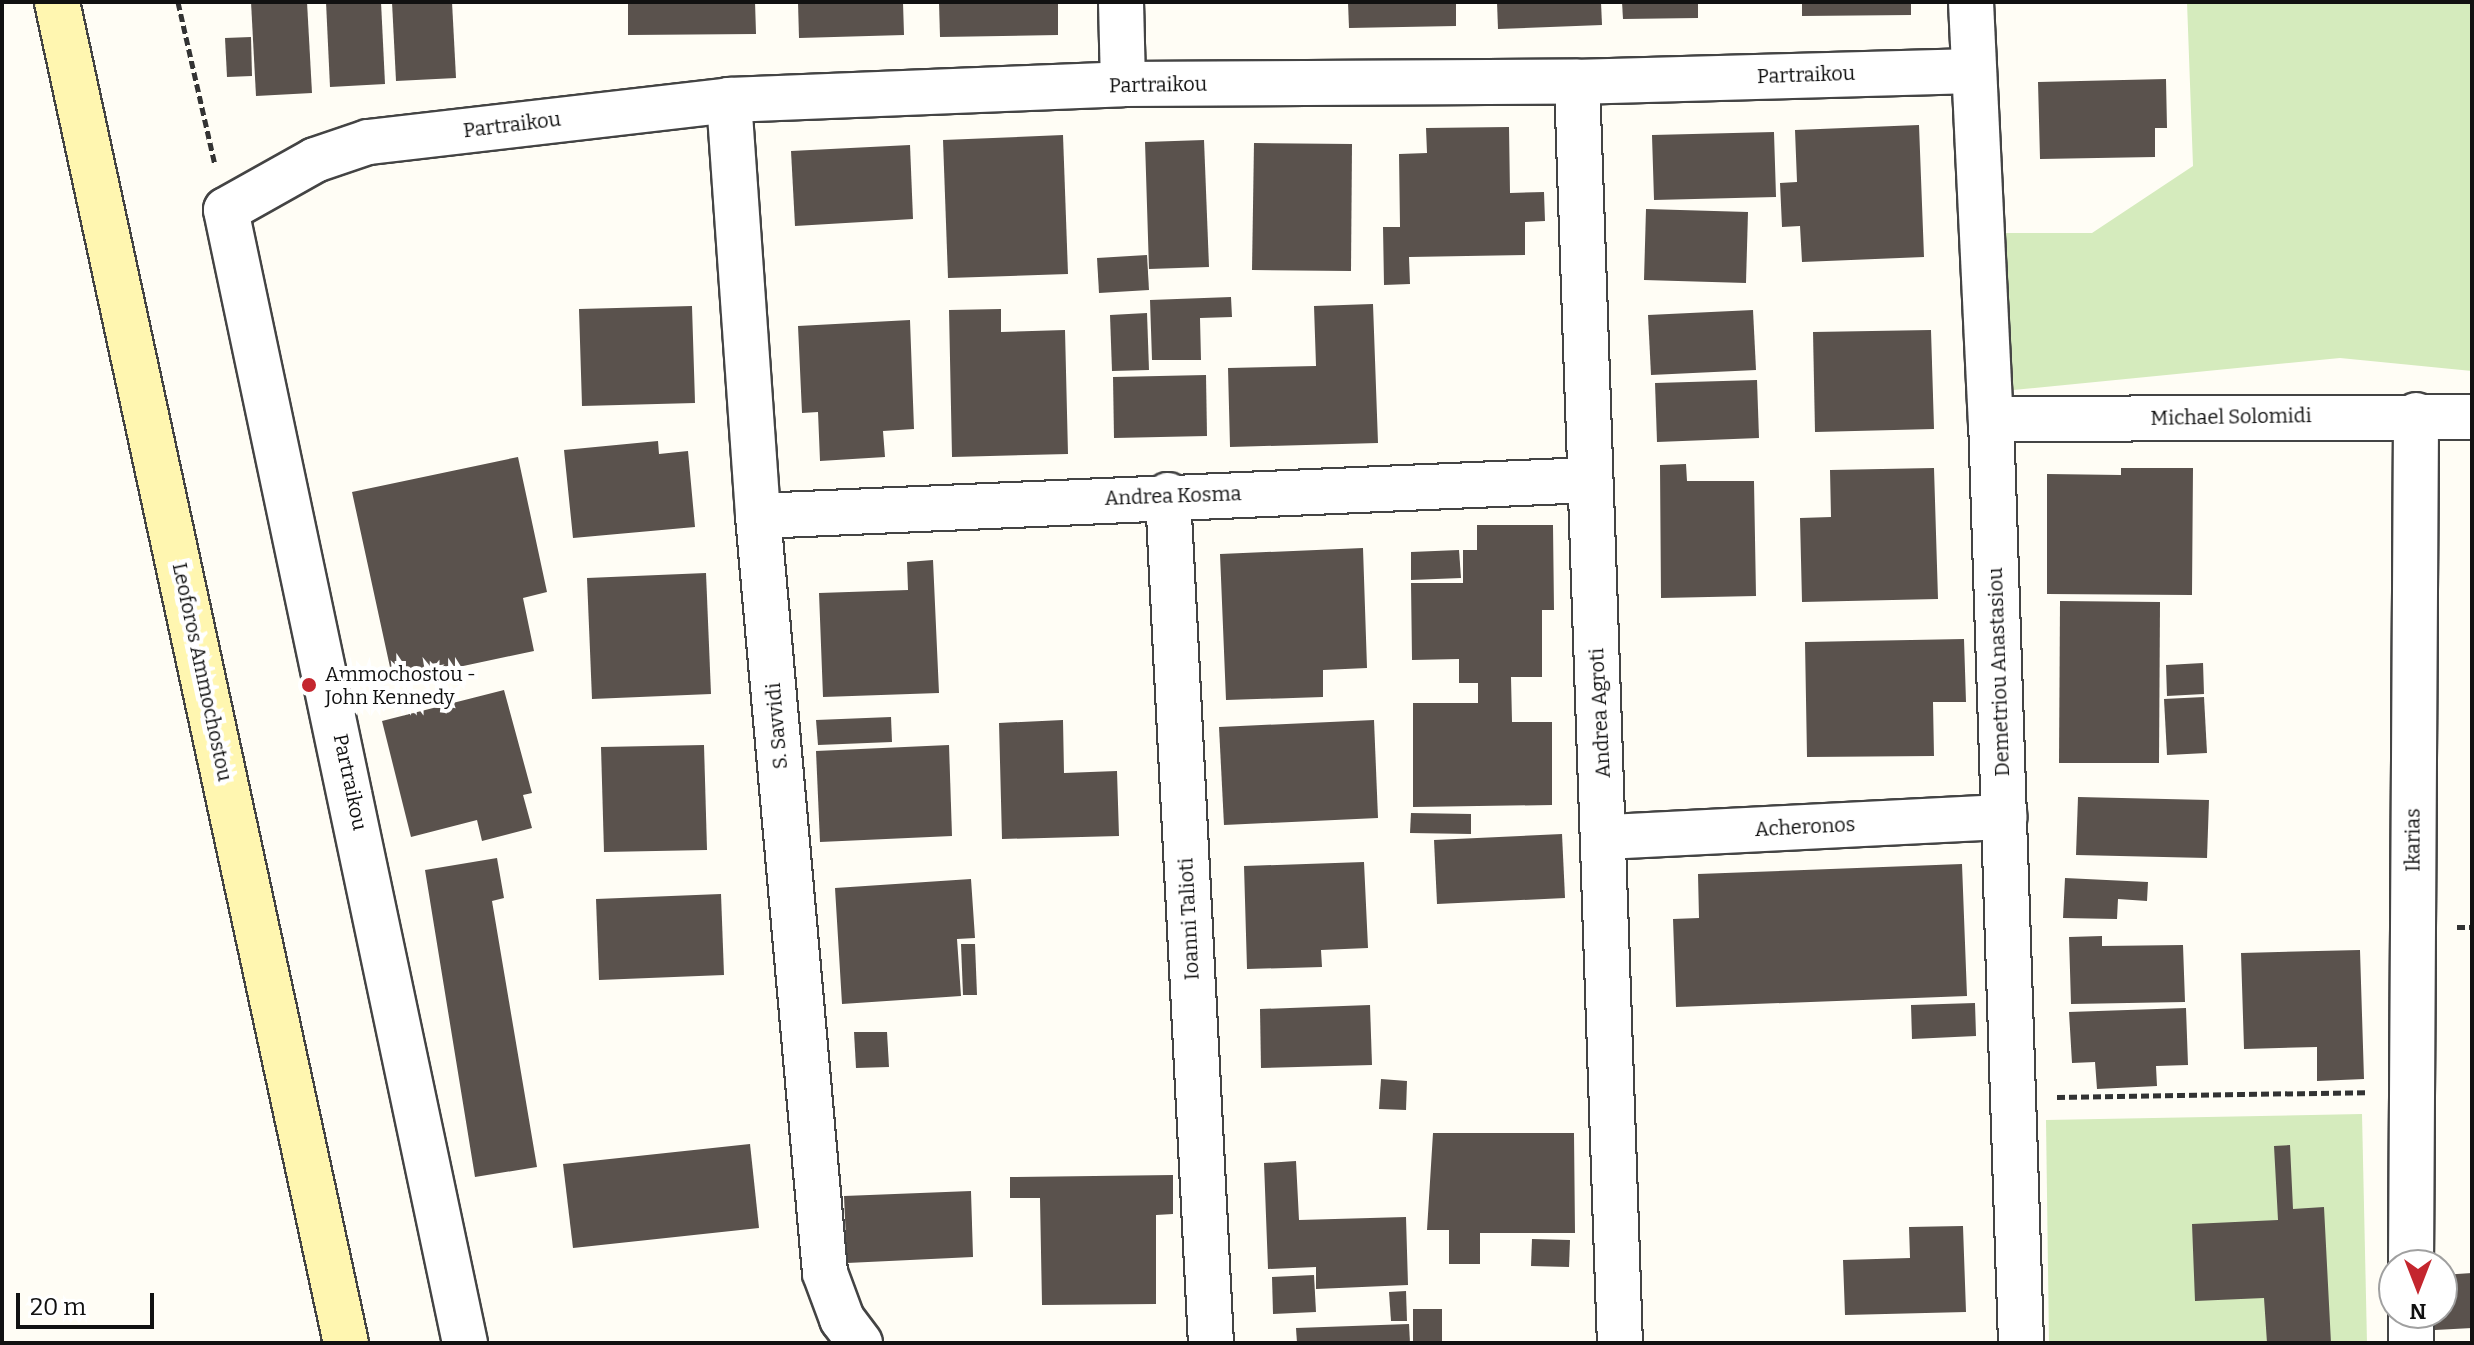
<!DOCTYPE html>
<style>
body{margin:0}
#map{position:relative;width:2474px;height:1345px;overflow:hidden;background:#fffdf5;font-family:Bitter,serif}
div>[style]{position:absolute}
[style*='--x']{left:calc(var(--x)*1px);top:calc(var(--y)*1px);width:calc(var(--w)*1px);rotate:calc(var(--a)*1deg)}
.green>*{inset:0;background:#d5ebbd}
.building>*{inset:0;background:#5a524d}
.path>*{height:5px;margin-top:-2.5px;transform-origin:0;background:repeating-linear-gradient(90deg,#333 0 8px,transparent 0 12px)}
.roads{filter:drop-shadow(2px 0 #444) drop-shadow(-2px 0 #444) drop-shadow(0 2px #444) drop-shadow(0 -2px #444)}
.minor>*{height:44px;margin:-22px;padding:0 22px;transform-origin:22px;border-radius:22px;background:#fff}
.secondary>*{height:44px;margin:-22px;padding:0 22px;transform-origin:22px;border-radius:22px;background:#fff6b0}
.dots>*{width:22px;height:22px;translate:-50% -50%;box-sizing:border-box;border:4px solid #fff;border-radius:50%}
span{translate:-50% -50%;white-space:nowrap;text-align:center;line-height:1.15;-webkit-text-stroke:8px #fff;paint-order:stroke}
.street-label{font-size:20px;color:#111}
.poi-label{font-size:20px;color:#111}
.left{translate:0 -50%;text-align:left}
.frame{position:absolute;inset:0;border:4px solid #111;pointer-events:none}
.north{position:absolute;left:2378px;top:1249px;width:80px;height:80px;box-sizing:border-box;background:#fff;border:2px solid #a0a0a0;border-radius:50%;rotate:180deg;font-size:22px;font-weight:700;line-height:32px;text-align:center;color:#111}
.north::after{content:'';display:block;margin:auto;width:28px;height:36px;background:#c4262e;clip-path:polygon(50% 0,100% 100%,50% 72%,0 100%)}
.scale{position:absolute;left:16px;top:1293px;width:138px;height:36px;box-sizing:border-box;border:4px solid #111;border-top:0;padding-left:10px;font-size:24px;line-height:28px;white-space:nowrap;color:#111;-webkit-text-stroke:6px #fff;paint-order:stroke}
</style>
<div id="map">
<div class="green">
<i style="clip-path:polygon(2187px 2px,2472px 2px,2472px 371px,2340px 358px,2013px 390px,2000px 233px,2092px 233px,2193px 166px)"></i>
<i style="clip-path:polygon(2362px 1114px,2367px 1343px,2049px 1343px,2046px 1120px)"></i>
</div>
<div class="building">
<i style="clip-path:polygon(251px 2px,307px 2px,312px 93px,256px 96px)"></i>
<i style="clip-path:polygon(326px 2px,381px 2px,385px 84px,330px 87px)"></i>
<i style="clip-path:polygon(392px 2px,452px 2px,456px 78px,396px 81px)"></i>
<i style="clip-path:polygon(628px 2px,755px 2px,756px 34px,628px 35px)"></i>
<i style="clip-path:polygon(798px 2px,903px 2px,904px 35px,799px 38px)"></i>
<i style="clip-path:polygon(939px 2px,1058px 2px,1058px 35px,940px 37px)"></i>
<i style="clip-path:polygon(1348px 2px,1456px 2px,1456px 26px,1349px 28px)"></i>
<i style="clip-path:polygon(1497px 2px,1601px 2px,1602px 25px,1498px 29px)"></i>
<i style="clip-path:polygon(1622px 2px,1698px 2px,1698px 18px,1623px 19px)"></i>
<i style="clip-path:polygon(1802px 2px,1911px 2px,1911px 15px,1802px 16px)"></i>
<i style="clip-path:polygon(251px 37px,252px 76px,227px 77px,225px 38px)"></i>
<i style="clip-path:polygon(2166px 79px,2167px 128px,2155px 128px,2155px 157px,2040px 159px,2038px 82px)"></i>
<i style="clip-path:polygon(1919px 125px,1924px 257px,1802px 262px,1800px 226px,1782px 227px,1780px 183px,1797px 182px,1795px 130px)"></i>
<i style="clip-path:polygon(1509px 127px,1510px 193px,1544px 192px,1545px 221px,1525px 222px,1525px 255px,1409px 257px,1410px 284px,1384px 285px,1383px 227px,1400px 227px,1399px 154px,1427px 153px,1426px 128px)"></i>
<i style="clip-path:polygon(1774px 132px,1776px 197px,1654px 200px,1652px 135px)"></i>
<i style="clip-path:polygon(1063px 135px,1068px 274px,948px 278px,943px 140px)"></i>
<i style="clip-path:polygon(1204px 140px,1209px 267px,1149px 269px,1145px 142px)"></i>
<i style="clip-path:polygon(1254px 143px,1352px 144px,1351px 271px,1252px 270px)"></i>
<i style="clip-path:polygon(910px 145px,913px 219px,795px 226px,791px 151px)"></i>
<i style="clip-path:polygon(1646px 209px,1748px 212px,1746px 283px,1644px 280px)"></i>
<i style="clip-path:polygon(1147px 255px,1149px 290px,1099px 293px,1097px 258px)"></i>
<i style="clip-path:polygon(1231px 297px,1232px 317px,1200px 318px,1201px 360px,1152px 360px,1150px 300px)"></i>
<i style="clip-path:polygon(1373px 304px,1378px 443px,1230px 447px,1228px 368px,1316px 366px,1314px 306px)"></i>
<i style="clip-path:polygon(692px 306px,695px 403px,582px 406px,579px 309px)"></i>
<i style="clip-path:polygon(1001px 309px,1001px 332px,1065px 330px,1068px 454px,952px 457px,949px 310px)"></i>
<i style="clip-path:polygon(1753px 310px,1756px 370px,1651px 375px,1648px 315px)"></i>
<i style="clip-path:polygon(1147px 313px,1149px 370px,1112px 371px,1110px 315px)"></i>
<i style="clip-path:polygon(910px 320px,914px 429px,883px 431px,885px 457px,820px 461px,818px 412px,802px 413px,798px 326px)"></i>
<i style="clip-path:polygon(1931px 330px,1934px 429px,1815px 432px,1813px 332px)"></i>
<i style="clip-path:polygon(1206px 375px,1207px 436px,1114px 438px,1113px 377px)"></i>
<i style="clip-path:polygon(1757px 380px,1759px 438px,1657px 442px,1655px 383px)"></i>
<i style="clip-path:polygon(658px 441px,659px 454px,688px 451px,695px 527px,573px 538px,564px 450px)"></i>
<i style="clip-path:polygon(518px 457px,547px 592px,523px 598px,534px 651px,393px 681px,352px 492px)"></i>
<i style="clip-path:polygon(1686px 464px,1687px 481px,1754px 481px,1756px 596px,1661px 598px,1660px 465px)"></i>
<i style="clip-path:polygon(1934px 468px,1938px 599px,1802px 602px,1800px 518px,1831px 517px,1830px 470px)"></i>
<i style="clip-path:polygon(2121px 468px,2193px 468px,2192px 595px,2047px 594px,2047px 474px,2121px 475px)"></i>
<i style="clip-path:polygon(1477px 525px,1553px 525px,1554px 610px,1542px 610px,1542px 677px,1511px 677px,1512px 722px,1552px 722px,1552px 805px,1413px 807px,1413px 703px,1478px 703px,1478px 683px,1459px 683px,1459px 659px,1412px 660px,1411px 583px,1463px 583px,1463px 550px,1477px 550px)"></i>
<i style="clip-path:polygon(1363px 548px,1367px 668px,1323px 670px,1323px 697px,1226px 700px,1220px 554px)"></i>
<i style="clip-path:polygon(1459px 550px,1461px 578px,1411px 580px,1411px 552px)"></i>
<i style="clip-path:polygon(933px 560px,939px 693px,823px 697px,819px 593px,908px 590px,907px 562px)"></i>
<i style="clip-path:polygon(706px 573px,711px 694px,592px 699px,587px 578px)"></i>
<i style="clip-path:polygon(2060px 601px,2160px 602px,2159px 763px,2059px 763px)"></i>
<i style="clip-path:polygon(1964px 639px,1966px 702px,1933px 702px,1934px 756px,1807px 757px,1805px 642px)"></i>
<i style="clip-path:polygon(2203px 663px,2204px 694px,2167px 696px,2166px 665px)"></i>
<i style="clip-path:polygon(504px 690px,532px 793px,523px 795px,532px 828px,482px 841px,477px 820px,411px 837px,382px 721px)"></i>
<i style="clip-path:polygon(2204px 697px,2207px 753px,2167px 755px,2164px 699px)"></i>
<i style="clip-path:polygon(891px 717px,892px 742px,818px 745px,816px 720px)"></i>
<i style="clip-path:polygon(1063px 720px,1064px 773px,1117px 771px,1119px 836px,1002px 839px,999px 723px)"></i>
<i style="clip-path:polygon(1374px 720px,1378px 818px,1224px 825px,1219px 727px)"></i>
<i style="clip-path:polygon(704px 745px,707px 850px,604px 852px,601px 747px)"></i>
<i style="clip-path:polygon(949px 745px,952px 836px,820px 842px,816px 751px)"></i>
<i style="clip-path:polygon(2078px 797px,2209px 800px,2207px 858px,2076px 855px)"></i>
<i style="clip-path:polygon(1411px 813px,1471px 814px,1471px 834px,1410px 833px)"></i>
<i style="clip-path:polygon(1562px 834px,1565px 898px,1437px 904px,1434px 840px)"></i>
<i style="clip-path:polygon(497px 858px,504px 898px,492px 901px,537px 1167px,475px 1177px,425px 870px)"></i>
<i style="clip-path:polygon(1364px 862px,1368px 948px,1321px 950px,1322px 967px,1247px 969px,1244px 866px)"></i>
<i style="clip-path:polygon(1962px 864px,1967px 996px,1676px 1007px,1673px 919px,1699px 918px,1698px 874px)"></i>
<i style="clip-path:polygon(2065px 878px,2148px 882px,2147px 901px,2118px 899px,2117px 919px,2063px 918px)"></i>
<i style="clip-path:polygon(971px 879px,975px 938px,957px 939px,961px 996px,842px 1004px,835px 888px)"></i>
<i style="clip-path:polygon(721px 894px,724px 975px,599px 980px,596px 899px)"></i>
<i style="clip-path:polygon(2102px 936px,2102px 946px,2183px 945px,2185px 1002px,2071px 1004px,2069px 937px)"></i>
<i style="clip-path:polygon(961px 944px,975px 944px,977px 995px,963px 995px)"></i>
<i style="clip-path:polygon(2360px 950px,2364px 1079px,2317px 1081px,2317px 1047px,2244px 1049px,2241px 953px)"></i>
<i style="clip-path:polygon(1975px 1003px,1976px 1036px,1912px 1039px,1911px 1005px)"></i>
<i style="clip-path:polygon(1370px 1005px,1372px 1065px,1261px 1068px,1260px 1009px)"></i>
<i style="clip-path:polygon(2186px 1008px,2188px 1065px,2156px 1066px,2157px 1086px,2097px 1089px,2095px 1062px,2072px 1063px,2069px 1012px)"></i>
<i style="clip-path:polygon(854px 1032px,887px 1032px,889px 1067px,856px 1068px)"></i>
<i style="clip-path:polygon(1381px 1079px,1407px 1081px,1406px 1110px,1379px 1109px)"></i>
<i style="clip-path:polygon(1433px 1133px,1574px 1133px,1575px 1233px,1480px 1233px,1480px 1264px,1449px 1264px,1449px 1230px,1427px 1230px)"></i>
<i style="clip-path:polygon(750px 1144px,759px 1228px,573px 1248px,563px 1164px)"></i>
<i style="clip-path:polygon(2290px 1145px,2293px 1209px,2324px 1207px,2331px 1343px,2267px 1343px,2264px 1298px,2195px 1301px,2192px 1224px,2278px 1220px,2274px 1146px)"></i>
<i style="clip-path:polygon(1296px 1161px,1299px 1220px,1406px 1217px,1408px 1285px,1316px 1289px,1316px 1267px,1268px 1269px,1264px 1163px)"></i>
<i style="clip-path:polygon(1173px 1175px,1173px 1214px,1156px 1215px,1156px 1304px,1042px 1305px,1040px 1198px,1010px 1198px,1010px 1177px)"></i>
<i style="clip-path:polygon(971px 1191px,973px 1257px,847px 1263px,844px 1196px)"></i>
<i style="clip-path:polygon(1963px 1226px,1966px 1312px,1845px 1315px,1843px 1260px,1910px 1258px,1909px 1227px)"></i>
<i style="clip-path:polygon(1532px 1239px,1570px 1240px,1569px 1267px,1531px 1266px)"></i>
<i style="clip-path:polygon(2472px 1273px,2472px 1328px,2435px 1330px,2434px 1313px,2442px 1313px,2442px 1275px)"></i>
<i style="clip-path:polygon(1314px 1275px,1316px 1312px,1273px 1314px,1272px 1277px)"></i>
<i style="clip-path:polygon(1406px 1291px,1407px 1321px,1391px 1321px,1389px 1292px)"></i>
<i style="clip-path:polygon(1413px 1309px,1442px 1309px,1442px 1343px,1413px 1343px)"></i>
<i style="clip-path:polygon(1409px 1324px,1410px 1343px,1297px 1343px,1296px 1328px)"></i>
</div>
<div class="path">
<i style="--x:178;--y:2;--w:167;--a:77.2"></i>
<i style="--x:2457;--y:927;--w:15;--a:0"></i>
<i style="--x:2057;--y:1097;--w:310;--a:-0.9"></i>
</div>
<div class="roads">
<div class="minor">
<i style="--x:1121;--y:2;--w:82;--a:88.6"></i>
<i style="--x:1971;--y:2;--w:417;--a:87.3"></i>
<i style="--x:1991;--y:419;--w:924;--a:88.14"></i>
<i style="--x:1577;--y:82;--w:1262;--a:88.05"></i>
<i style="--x:729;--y:100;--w:417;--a:86"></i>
<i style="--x:758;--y:516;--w:760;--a:84.94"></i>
<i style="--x:825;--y:1273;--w:49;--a:69.7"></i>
<i style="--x:842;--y:1319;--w:30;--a:53"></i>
<i style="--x:1991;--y:419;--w:481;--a:-0.2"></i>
<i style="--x:1168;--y:495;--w:849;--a:87.1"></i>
<i style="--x:758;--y:516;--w:831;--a:-2.48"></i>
<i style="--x:1607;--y:837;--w:398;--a:-2.9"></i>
<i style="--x:2411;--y:1265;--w:850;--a:-89.66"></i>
<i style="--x:465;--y:1343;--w:1158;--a:-101.91"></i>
<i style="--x:226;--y:210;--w:102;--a:-29.3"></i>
<i style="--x:315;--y:160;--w:56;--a:-18.8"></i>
<i style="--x:368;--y:142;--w:363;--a:-6.6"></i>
<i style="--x:729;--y:100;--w:394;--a:-2.3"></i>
<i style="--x:1123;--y:84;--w:454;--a:-0.3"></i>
<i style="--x:1577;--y:82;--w:394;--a:-1.6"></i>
<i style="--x:2411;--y:1343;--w:30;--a:-90"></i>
</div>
<div class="secondary">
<i style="--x:57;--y:2;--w:1372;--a:77.84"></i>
</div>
</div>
<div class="dots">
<i style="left:309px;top:685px;background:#c4262e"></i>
</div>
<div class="street-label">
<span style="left:1806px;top:75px;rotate:-2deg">Partraikou</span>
<span style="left:1158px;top:85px;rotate:-1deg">Partraikou</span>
<span style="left:512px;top:125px;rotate:-7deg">Partraikou</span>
<span style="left:2231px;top:417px;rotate:-1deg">Michael Solomidi</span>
<span style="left:1173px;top:496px;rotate:-2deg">Andrea Kosma</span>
<span style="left:202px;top:672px;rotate:78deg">Leoforos Ammochostou</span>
<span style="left:1999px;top:672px;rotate:-92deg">Demetriou Anastasiou</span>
<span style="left:1600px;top:713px;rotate:-93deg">Andrea Agroti</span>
<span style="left:777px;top:726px;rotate:-95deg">S. Savvidi</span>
<span style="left:350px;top:782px;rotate:78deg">Partraikou</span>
<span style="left:1805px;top:827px;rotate:-3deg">Acheronos</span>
<span style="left:2413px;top:840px;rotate:-90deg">Ikarias</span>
<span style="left:1189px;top:919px;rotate:-93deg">Ioanni Talioti</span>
</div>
<div class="poi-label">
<span class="left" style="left:325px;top:686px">Ammochostou -<br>John Kennedy</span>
</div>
<div class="frame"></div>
<div class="north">N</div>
<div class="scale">20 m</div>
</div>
